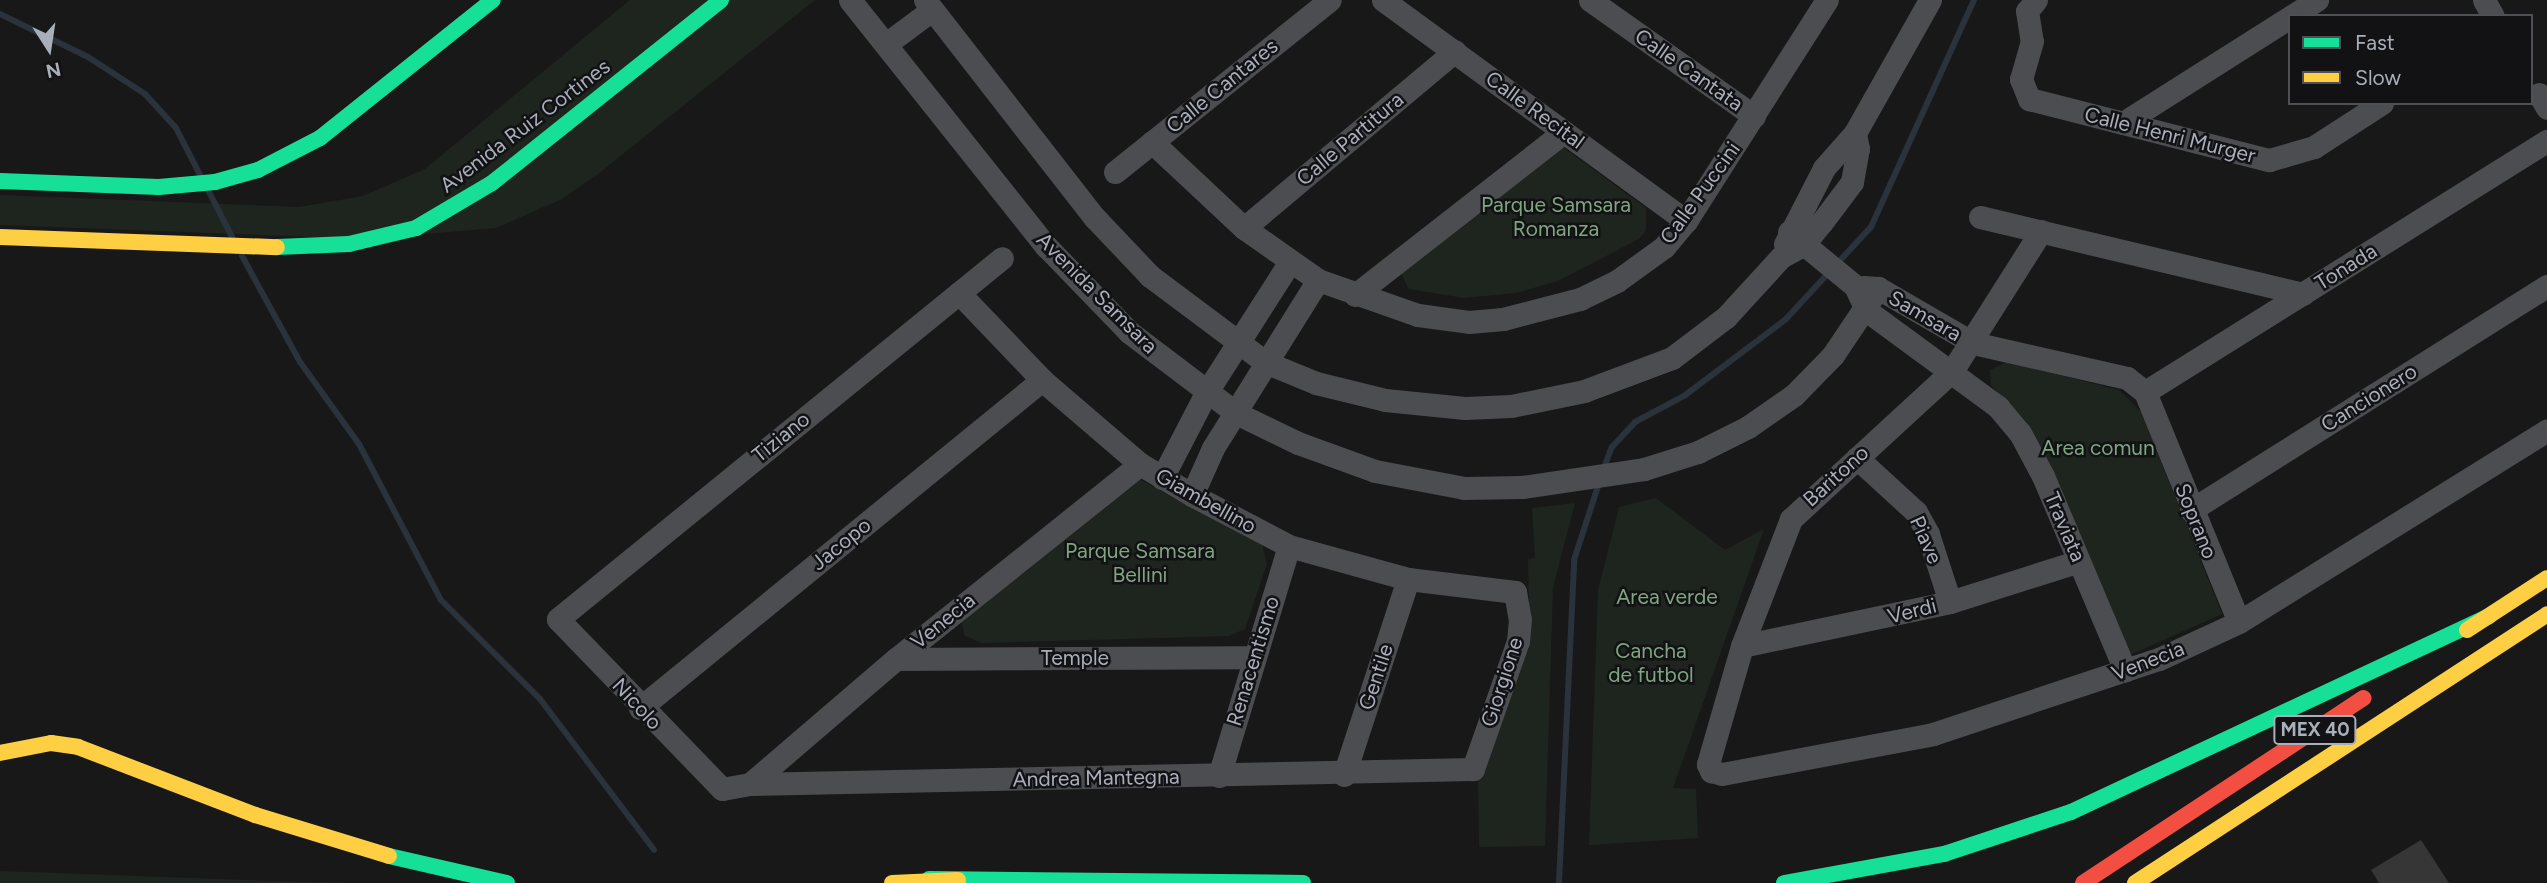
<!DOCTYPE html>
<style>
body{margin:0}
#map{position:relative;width:2547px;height:883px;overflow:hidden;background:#181818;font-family:Figtree,sans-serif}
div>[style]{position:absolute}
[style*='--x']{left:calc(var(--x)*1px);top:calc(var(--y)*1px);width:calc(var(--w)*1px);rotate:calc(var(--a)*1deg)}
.green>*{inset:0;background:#1e251f}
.stream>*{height:6px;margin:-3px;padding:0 3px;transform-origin:3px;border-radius:3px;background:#2a333b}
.building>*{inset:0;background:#363637}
.street>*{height:23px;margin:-11.5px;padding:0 11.5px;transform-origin:11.5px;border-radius:11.5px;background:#4c4d51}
.fast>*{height:16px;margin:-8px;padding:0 8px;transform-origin:8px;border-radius:8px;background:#16e098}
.slow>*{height:16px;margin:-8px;padding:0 8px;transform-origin:8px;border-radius:8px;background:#ffcf43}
.jam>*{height:16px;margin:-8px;padding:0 8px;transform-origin:8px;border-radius:8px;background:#f24e42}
span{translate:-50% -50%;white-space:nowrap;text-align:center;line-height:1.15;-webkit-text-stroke:5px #121214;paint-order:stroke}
.shield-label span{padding:2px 5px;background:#121214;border:2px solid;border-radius:5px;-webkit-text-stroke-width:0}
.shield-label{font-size:19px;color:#a8aeba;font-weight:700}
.street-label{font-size:21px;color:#a8aeba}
.park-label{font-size:21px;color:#7fa581}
.legend{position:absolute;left:2288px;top:14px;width:245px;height:91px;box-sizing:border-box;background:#121214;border:2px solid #4e5056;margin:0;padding:9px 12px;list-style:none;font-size:21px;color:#a8aeba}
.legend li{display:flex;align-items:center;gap:14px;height:35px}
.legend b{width:35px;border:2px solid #4e5056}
.north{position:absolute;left:14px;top:14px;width:70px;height:70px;-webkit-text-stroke:5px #121214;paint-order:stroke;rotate:168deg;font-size:19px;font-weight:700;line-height:28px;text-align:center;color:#a8aeba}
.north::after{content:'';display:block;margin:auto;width:24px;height:32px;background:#a8aeba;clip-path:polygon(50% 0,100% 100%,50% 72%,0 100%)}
</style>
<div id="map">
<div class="green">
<i style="clip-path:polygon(630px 0,815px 0,598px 174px,562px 199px,496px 228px,364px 239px,0 225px,0 195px,299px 207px,363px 196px,425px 169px)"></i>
<i style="clip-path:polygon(1560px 145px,1646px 208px,1646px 230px,1639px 239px,1558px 281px,1516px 293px,1464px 298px,1409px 289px,1401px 274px,1402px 266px)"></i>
<i style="clip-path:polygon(2007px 362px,2119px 390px,2141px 412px,2222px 614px,2130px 655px,2032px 431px,1991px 385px,1990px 370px)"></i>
<i style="clip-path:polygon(1137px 478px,1262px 544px,1267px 564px,1245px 629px,1229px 636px,982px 643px,965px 636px,960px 617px)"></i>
<i style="clip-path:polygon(1656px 498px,1725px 550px,1764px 529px,1673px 788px,1696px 789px,1698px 838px,1589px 845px,1598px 590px,1619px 507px)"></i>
<i style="clip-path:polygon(1575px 503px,1553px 587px,1545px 846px,1479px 847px,1478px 775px,1529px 605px,1528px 559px,1535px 558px,1532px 508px)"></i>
<i style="clip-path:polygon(0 871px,277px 881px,352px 883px,0 883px)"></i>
</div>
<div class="stream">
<i style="--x:0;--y:14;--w:98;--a:26"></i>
<i style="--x:88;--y:57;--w:68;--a:33"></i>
<i style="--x:145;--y:94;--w:46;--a:47.6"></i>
<i style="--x:176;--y:128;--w:53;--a:62.9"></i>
<i style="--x:208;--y:190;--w:53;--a:62.9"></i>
<i style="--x:242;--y:256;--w:121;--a:61.3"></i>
<i style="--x:300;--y:362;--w:101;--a:54.3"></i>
<i style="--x:359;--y:444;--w:176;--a:62.3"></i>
<i style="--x:441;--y:600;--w:140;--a:45"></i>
<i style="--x:540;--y:699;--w:189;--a:52.9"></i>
<i style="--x:1603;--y:470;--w:25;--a:-69"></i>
<i style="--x:1612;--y:447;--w:34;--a:-47"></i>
<i style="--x:1635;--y:422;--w:55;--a:-28"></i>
<i style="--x:1684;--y:396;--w:128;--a:-37"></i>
<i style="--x:1786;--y:319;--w:125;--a:-47.3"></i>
<i style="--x:1871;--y:227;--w:249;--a:-65.6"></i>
<i style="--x:1559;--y:883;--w:323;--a:-87.3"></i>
<i style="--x:1574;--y:560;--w:84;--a:-72"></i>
</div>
<div class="building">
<i style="clip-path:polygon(2421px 840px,2449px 883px,2379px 883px,2371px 870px)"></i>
</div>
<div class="street">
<i style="--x:850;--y:0;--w:315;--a:51.5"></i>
<i style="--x:1046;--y:246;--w:120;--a:46"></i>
<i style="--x:1129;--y:332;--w:134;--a:37.1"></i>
<i style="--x:1236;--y:413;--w:69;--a:25.8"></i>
<i style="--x:1298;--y:443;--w:82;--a:20"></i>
<i style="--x:1375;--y:471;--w:91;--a:10.8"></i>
<i style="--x:1464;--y:488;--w:58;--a:-1"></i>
<i style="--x:1522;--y:487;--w:123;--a:-8.4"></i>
<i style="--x:1644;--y:469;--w:57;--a:-17.5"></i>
<i style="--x:1698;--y:452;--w:56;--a:-26.6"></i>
<i style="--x:1748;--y:427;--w:56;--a:-34.8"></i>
<i style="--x:1794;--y:395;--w:56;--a:-45.7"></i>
<i style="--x:1833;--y:355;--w:81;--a:-56.1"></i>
<i style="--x:925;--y:0;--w:276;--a:52.1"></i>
<i style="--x:1095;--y:218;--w:80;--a:46.5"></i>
<i style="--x:1150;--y:276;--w:144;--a:36.8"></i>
<i style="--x:1265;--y:362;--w:55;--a:22.4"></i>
<i style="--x:1316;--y:383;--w:71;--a:13.8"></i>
<i style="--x:1385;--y:400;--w:80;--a:5.7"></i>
<i style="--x:1465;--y:408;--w:46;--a:-2.5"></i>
<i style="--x:1511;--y:406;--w:75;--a:-11.6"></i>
<i style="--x:1584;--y:391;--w:94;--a:-20.6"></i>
<i style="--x:1672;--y:358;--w:68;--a:-37.2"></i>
<i style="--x:1726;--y:317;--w:81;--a:-47.5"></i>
<i style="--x:1781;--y:257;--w:26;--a:-29"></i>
<i style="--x:1804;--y:244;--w:28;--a:-51"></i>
<i style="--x:1822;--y:222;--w:50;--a:-53.1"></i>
<i style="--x:1852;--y:182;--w:34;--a:-80"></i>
<i style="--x:1858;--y:149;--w:16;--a:-101"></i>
<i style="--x:1383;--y:0;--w:375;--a:36.1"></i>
<i style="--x:1590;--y:0;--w:201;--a:35.3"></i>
<i style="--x:2036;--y:0;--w:14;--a:129"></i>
<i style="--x:2027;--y:11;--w:30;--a:81"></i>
<i style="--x:2032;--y:41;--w:40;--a:106"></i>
<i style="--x:2021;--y:79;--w:22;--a:68"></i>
<i style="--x:2029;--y:99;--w:248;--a:14.3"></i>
<i style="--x:2269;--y:160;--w:47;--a:-16.1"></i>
<i style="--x:2314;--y:147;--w:81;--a:-32.9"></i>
<i style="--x:2484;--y:0;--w:18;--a:61"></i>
<i style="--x:2292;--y:16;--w:30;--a:-33"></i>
<i style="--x:886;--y:44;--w:57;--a:-36.5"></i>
<i style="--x:2539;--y:94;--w:16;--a:60"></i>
<i style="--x:2123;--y:123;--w:198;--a:-32.4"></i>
<i style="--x:1152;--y:142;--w:126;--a:43.1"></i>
<i style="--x:1244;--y:228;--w:90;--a:35.1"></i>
<i style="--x:1318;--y:280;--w:106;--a:19.3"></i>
<i style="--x:1418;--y:315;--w:51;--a:7.8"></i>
<i style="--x:1469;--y:322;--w:34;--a:-5"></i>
<i style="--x:1503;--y:319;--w:80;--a:-14.6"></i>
<i style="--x:1580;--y:299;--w:41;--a:-25.9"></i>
<i style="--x:1617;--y:281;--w:58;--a:-35.9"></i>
<i style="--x:1664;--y:247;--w:34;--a:-50"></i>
<i style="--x:1686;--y:221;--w:262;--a:-57.5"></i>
<i style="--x:1115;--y:172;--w:275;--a:-38.7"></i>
<i style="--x:1980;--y:217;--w:332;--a:13.4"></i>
<i style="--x:1244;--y:228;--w:275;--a:-40"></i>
<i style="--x:2041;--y:231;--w:166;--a:122.4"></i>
<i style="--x:1952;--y:371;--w:219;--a:137.4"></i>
<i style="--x:1791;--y:519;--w:136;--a:111.1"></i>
<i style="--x:1742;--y:646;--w:123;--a:106.1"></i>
<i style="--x:1708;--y:764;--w:8;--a:67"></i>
<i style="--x:1711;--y:771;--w:11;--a:15"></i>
<i style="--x:1722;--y:774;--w:215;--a:-10.7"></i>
<i style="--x:1933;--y:734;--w:238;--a:-18.4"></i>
<i style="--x:2159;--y:659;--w:88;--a:-24.8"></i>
<i style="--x:2239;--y:622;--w:363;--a:-31.9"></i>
<i style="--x:1789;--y:232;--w:85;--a:39.3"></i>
<i style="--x:1855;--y:286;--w:26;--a:65"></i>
<i style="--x:1866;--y:310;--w:164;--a:36.3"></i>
<i style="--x:1998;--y:407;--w:34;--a:50"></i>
<i style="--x:2020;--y:433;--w:49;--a:61.9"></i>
<i style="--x:2043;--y:476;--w:211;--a:67.1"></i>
<i style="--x:1785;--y:244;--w:85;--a:-62.8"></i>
<i style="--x:1824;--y:168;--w:47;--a:-48.5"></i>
<i style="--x:1855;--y:133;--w:153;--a:-60.6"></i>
<i style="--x:1863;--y:287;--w:15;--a:4"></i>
<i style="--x:1878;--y:288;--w:110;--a:30.1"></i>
<i style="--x:1973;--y:343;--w:158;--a:12.8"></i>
<i style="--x:2127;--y:378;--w:23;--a:38"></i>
<i style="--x:2145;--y:392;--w:248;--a:67.8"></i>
<i style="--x:959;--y:293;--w:120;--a:46.3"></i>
<i style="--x:1042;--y:380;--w:129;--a:40.6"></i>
<i style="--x:1140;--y:464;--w:61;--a:30.8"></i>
<i style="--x:1192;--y:495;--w:110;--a:27.7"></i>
<i style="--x:1289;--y:546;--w:123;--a:15.5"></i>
<i style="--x:1408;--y:579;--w:108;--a:6.9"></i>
<i style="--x:1515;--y:592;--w:27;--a:80"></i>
<i style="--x:1520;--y:619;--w:22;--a:95"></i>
<i style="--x:1518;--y:641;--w:136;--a:109.4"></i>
<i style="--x:1473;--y:769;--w:723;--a:178.81"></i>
<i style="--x:750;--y:784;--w:28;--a:170"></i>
<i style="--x:722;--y:789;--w:236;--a:-134"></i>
<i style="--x:558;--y:619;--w:572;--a:-39.11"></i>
<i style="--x:1355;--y:295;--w:265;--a:-38"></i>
<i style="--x:2145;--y:392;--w:474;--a:-32"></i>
<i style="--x:1857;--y:458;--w:80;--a:42.5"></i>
<i style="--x:1916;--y:512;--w:25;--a:61"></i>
<i style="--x:1928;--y:534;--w:71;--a:72.1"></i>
<i style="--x:1162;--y:478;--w:96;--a:-62.6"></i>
<i style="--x:1206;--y:393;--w:154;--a:-57.4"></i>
<i style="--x:1192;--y:495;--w:51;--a:-65.9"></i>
<i style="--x:1213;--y:448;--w:198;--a:-58"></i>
<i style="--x:2191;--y:510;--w:421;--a:-32.2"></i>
<i style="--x:1742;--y:646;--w:213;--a:-11.9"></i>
<i style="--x:1950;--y:602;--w:135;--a:-17.6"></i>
<i style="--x:896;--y:659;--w:358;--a:-0.3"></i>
<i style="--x:640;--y:708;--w:519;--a:-39.21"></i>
<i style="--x:1344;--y:775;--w:206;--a:-71.9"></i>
<i style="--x:1219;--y:776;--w:240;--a:-73.1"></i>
<i style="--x:750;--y:784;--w:192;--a:-40.6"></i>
<i style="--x:896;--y:659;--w:312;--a:-38.6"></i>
</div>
<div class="fast">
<i style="--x:0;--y:181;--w:159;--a:2.2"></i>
<i style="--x:159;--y:187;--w:56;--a:-5.1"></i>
<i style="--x:215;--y:182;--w:45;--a:-15.6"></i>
<i style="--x:258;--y:170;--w:70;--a:-27.3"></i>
<i style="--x:320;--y:138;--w:221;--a:-38.6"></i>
<i style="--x:277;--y:247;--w:72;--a:-2.4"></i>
<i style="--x:349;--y:244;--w:69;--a:-13.4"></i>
<i style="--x:416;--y:228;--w:88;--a:-30.6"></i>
<i style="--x:492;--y:183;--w:293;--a:-38.6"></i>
<i style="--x:389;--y:856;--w:121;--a:12.9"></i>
<i style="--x:929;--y:879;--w:374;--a:0.6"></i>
<i style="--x:1784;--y:883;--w:163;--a:-10.3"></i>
<i style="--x:1944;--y:854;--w:134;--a:-18.3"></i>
<i style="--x:2071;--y:812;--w:462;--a:-25.1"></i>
</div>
<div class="slow">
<i style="--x:0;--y:237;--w:277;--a:2.1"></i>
<i style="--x:2467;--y:630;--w:95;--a:-33"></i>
<i style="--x:0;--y:753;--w:52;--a:-11.1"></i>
<i style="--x:51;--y:743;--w:27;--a:8"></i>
<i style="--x:78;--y:747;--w:190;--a:21"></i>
<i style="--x:255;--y:815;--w:140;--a:17"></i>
<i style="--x:892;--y:883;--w:66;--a:-2.6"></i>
<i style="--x:2135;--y:883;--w:492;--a:-33.1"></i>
</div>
<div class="jam">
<i style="--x:2083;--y:883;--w:336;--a:-33.4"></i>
</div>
<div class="shield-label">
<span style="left:2315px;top:730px">MEX 40</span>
</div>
<div class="street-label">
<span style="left:1689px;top:70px;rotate:35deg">Calle Cantata</span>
<span style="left:1222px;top:86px;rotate:-39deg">Calle Cantares</span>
<span style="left:1535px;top:110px;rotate:36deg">Calle Recital</span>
<span style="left:525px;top:126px;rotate:-37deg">Avenida Ruiz Cortines</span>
<span style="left:2170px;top:135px;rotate:14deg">Calle Henri Murger</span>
<span style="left:1350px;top:139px;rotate:-40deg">Calle Partitura</span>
<span style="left:1700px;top:193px;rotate:-54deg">Calle Puccini</span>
<span style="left:2346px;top:267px;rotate:-32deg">Tonada</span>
<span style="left:1097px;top:293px;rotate:45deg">Avenida Samsara</span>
<span style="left:1925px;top:316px;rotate:30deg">Samsara</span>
<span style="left:2369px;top:398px;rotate:-32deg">Cancionero</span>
<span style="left:781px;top:437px;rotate:-39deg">Tiziano</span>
<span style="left:1836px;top:476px;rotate:-42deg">Baritono</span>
<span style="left:1206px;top:501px;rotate:29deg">Giambellino</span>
<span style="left:2196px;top:521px;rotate:68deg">Soprano</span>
<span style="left:2065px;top:527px;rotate:67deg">Traviata</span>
<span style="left:1926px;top:540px;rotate:66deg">Piave</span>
<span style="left:841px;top:544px;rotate:-39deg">Jacopo</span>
<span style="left:1912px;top:611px;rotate:-14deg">Verdi</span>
<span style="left:943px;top:621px;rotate:-39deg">Venecia</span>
<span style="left:1075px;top:658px">Temple</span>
<span style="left:1253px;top:661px;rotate:-73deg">Renacentismo</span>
<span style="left:2148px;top:661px;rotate:-21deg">Venecia</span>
<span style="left:1376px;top:677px;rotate:-72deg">Gentile</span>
<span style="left:1502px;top:682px;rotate:-72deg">Giorgione</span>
<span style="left:637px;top:704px;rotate:47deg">Nicolo</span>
<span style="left:1096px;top:778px;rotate:-1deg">Andrea Mantegna</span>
</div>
<div class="park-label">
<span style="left:1556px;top:217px">Parque Samsara<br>Romanza</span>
<span style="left:2098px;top:448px">Area comun</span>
<span style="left:1140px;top:563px">Parque Samsara<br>Bellini</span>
<span style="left:1667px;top:597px">Area verde</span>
<span style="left:1651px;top:663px">Cancha<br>de futbol</span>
</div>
<ul class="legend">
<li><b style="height:9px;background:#16e098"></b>Fast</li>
<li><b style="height:9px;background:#ffcf43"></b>Slow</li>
</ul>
<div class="north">N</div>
</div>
